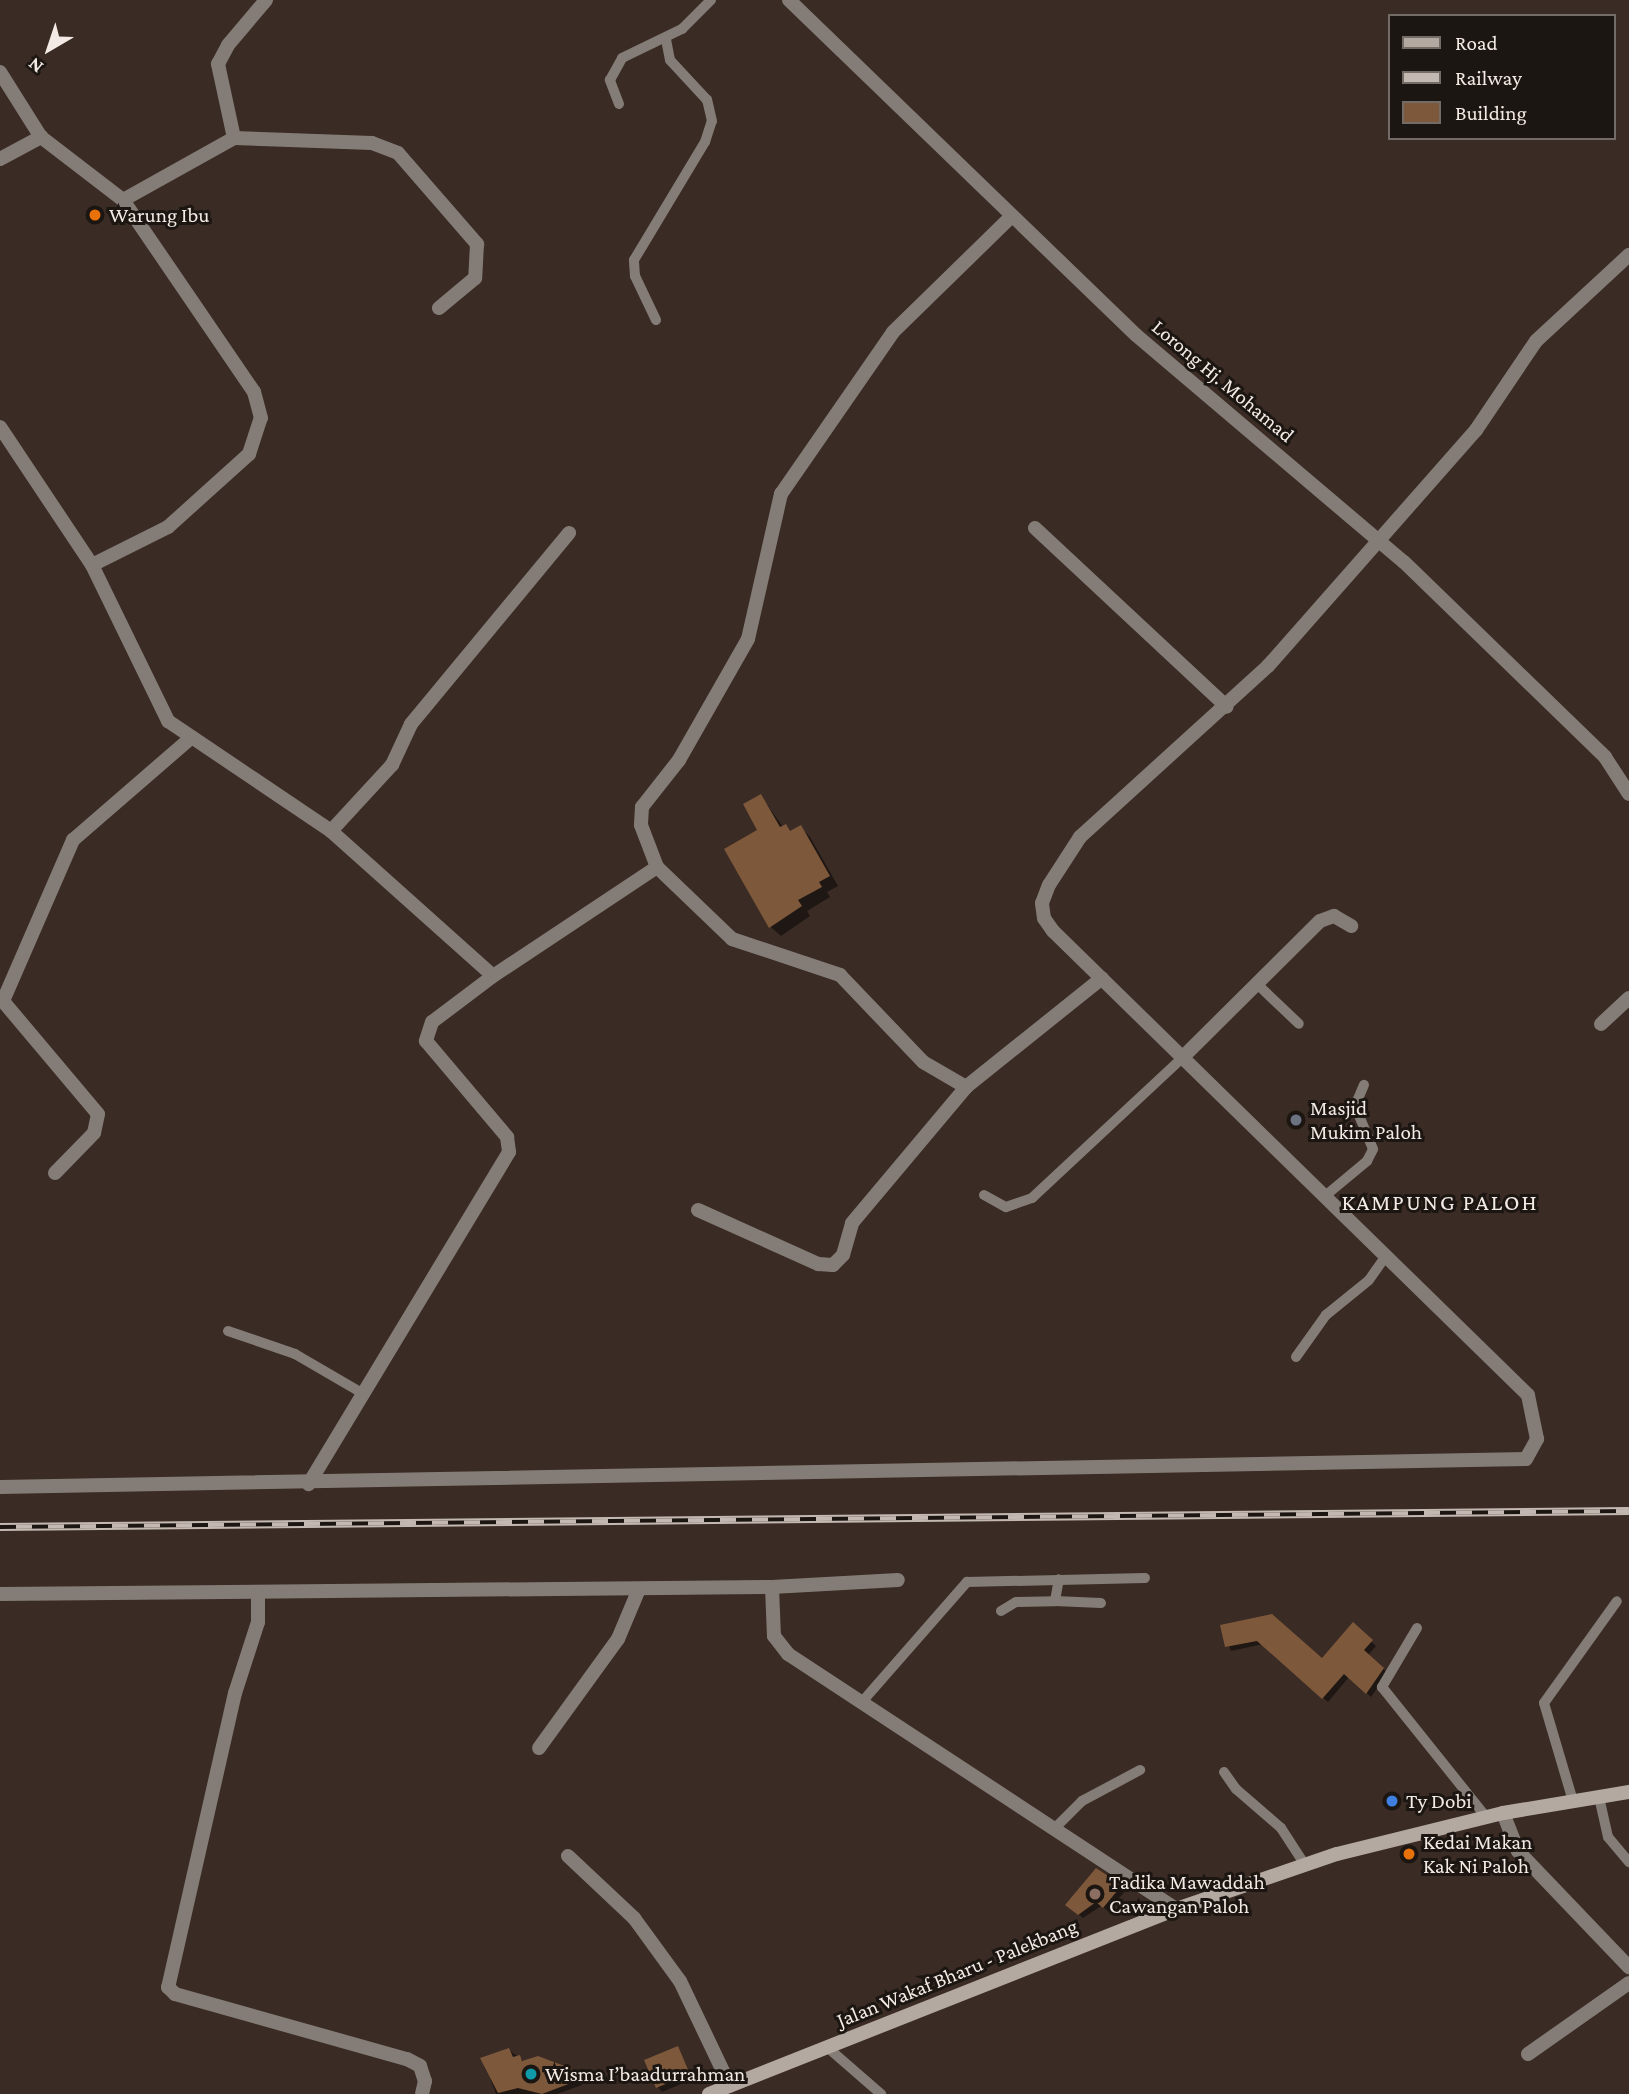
<!DOCTYPE html>
<meta charset="utf-8">
<style>
body{margin:0}
#map{position:relative;width:1629px;height:2094px;overflow:hidden;background:#3a2b24;font-family:"Crimson Pro",serif}
div>[style]{position:absolute}
[style*='--x']{left:calc(var(--x)*1px);top:calc(var(--y)*1px);width:calc(var(--w)*1px);rotate:calc(var(--a)*1deg)}
.shadow>*{inset:0;background:#0007}
.building>*{inset:0;background:#7e583a}
.service>*{height:10px;margin:-5px;padding:0 5px;transform-origin:5px;border-radius:5px;background:#847d77}
.minor>*{height:14px;margin:-7px;padding:0 7px;transform-origin:7px;border-radius:7px;background:#847d77}
.secondary>*{height:14px;margin:-7px;padding:0 7px;transform-origin:7px;border-radius:7px;background:#b4a9a0}
.rail>*{height:8px;margin-top:-4px;transform-origin:0;background:repeating-linear-gradient(90deg,#1c1612 0 16px,#c3b8b2 0 32px);box-sizing:border-box;border-block:2px solid #c3b8b2}
.dots>*{width:19px;height:19px;translate:-50% -50%;box-sizing:border-box;border:4px solid #1c1612;border-radius:50%}
span{translate:-50% -50%;white-space:nowrap;text-align:center;line-height:1.15;-webkit-text-stroke:6px #1c1612;paint-order:stroke}
.poi-label{font-size:21px;color:#f4eae5}
.left{translate:0 -50%;text-align:left}
.street-label{font-size:21px;color:#f4eae5}
.neighbourhood-label{font-size:23px;color:#f4eae5;letter-spacing:2px}
.legend{position:absolute;left:1388px;top:14px;width:228px;height:126px;box-sizing:border-box;background:#1c1612;border:2px solid #726b66;margin:0;padding:9px 12px;list-style:none;font-size:21px;color:#f4eae5}
.legend li{display:flex;align-items:center;gap:14px;height:35px}
.legend b{width:35px;border:2px solid #726b66}
.north{position:absolute;left:14px;top:14px;width:70px;height:70px;-webkit-text-stroke:5px #1c1612;paint-order:stroke;rotate:219deg;font-size:19px;font-weight:700;line-height:28px;text-align:center;color:#f4eae5}
.north::after{content:'';display:block;margin:auto;width:24px;height:32px;background:#f4eae5;clip-path:polygon(50% 0,100% 100%,50% 72%,0 100%)}
</style>
<div id="map">
<div class="shadow">
<i style="clip-path:polygon(761px 796px,783px 827px,792px 832px,800px 827px,810px 837px,838px 886px,827px 892px,830px 897px,807px 911px,810px 916px,781px 936px,771px 927px,760px 831px)"></i>
<i style="clip-path:polygon(1353px 1625px,1376px 1646px,1368px 1655px,1388px 1673px,1371px 1697px,1349px 1677px,1328px 1702px,1263px 1644px,1231px 1651px,1222px 1626px,1322px 1661px)"></i>
<i style="clip-path:polygon(1096px 1870px,1125px 1891px,1108px 1911px,1101px 1906px,1083px 1918px,1072px 1909px)"></i>
<i style="clip-path:polygon(678px 2048px,693px 2079px,662px 2092px,658px 2087px)"></i>
<i style="clip-path:polygon(509px 2050px,525px 2062px,574px 2071px,582px 2085px,557px 2094px,496px 2094px,483px 2059px)"></i>
</div>
<div class="building">
<i style="clip-path:polygon(761px 794px,780px 827px,786px 824px,790px 831px,801px 825px,830px 876px,819px 882px,822px 887px,798px 900px,802px 906px,769px 928px,724px 849px,757px 830px,743px 804px)"></i>
<i style="clip-path:polygon(1272px 1614px,1322px 1658px,1353px 1622px,1373px 1640px,1364px 1650px,1384px 1668px,1366px 1694px,1344px 1674px,1322px 1699px,1257px 1641px,1225px 1647px,1220px 1625px)"></i>
<i style="clip-path:polygon(1096px 1868px,1122px 1885px,1103px 1908px,1096px 1902px,1078px 1915px,1065px 1905px)"></i>
<i style="clip-path:polygon(678px 2046px,690px 2074px,656px 2088px,644px 2060px)"></i>
<i style="clip-path:polygon(509px 2048px,513px 2057px,520px 2055px,522px 2061px,538px 2056px,575px 2070px,579px 2080px,542px 2094px,518px 2088px,498px 2093px,480px 2058px)"></i>
</div>
<div class="service">
<i style="--x:619;--y:104;--w:26;--a:-111"></i>
<i style="--x:610;--y:80;--w:25;--a:-61"></i>
<i style="--x:622;--y:58;--w:67;--a:-25.8"></i>
<i style="--x:682;--y:29;--w:41;--a:-45"></i>
<i style="--x:656;--y:320;--w:49;--a:-115.5"></i>
<i style="--x:635;--y:276;--w:16;--a:-94"></i>
<i style="--x:634;--y:260;--w:138;--a:-59"></i>
<i style="--x:705;--y:142;--w:22;--a:-72"></i>
<i style="--x:712;--y:121;--w:22;--a:-103"></i>
<i style="--x:707;--y:100;--w:54;--a:-132.8"></i>
<i style="--x:670;--y:60;--w:20;--a:-101"></i>
<i style="--x:1256;--y:983;--w:59;--a:43.6"></i>
<i style="--x:984;--y:1195;--w:25;--a:29"></i>
<i style="--x:1006;--y:1207;--w:28;--a:-19"></i>
<i style="--x:1032;--y:1198;--w:207;--a:-43"></i>
<i style="--x:1325;--y:1196;--w:55;--a:-39.8"></i>
<i style="--x:1367;--y:1161;--w:13;--a:-63"></i>
<i style="--x:1373;--y:1149;--w:47;--a:-112.7"></i>
<i style="--x:1355;--y:1106;--w:23;--a:-67"></i>
<i style="--x:228;--y:1331;--w:71;--a:18.9"></i>
<i style="--x:295;--y:1354;--w:78;--a:30.2"></i>
<i style="--x:1296;--y:1357;--w:52;--a:-54.5"></i>
<i style="--x:1326;--y:1315;--w:55;--a:-39.1"></i>
<i style="--x:1369;--y:1280;--w:29;--a:-55"></i>
<i style="--x:1055;--y:1601;--w:46;--a:2.5"></i>
<i style="--x:1001;--y:1611;--w:17;--a:-31"></i>
<i style="--x:1016;--y:1602;--w:39;--a:-1"></i>
<i style="--x:1055;--y:1601;--w:22;--a:-80"></i>
<i style="--x:1417;--y:1628;--w:69;--a:120.7"></i>
<i style="--x:1382;--y:1687;--w:166;--a:51.3"></i>
<i style="--x:861;--y:1703;--w:161;--a:-48.8"></i>
<i style="--x:967;--y:1582;--w:178;--a:-1.3"></i>
<i style="--x:1224;--y:1772;--w:21;--a:55"></i>
<i style="--x:1236;--y:1789;--w:60;--a:40.9"></i>
<i style="--x:1281;--y:1828;--w:44;--a:57"></i>
<i style="--x:1599;--y:1797;--w:41;--a:77.3"></i>
<i style="--x:1608;--y:1837;--w:33;--a:50"></i>
<i style="--x:1573;--y:1801;--w:102;--a:-106.5"></i>
<i style="--x:1544;--y:1703;--w:125;--a:-54.4"></i>
<i style="--x:1054;--y:1829;--w:40;--a:-45"></i>
<i style="--x:1082;--y:1801;--w:66;--a:-28.1"></i>
<i style="--x:827;--y:2047;--w:72;--a:41"></i>
</div>
<div class="minor">
<i style="--x:789;--y:0;--w:482;--a:44"></i>
<i style="--x:1136;--y:335;--w:351;--a:40.3"></i>
<i style="--x:1404;--y:562;--w:280;--a:44.1"></i>
<i style="--x:1605;--y:757;--w:44;--a:57"></i>
<i style="--x:0;--y:72;--w:77;--a:57.8"></i>
<i style="--x:234;--y:138;--w:138;--a:2.1"></i>
<i style="--x:372;--y:143;--w:28;--a:21"></i>
<i style="--x:398;--y:153;--w:121;--a:49"></i>
<i style="--x:477;--y:244;--w:34;--a:93"></i>
<i style="--x:475;--y:278;--w:47;--a:140.2"></i>
<i style="--x:0;--y:159;--w:47;--a:-28.2"></i>
<i style="--x:41;--y:137;--w:103;--a:37.5"></i>
<i style="--x:123;--y:200;--w:127;--a:-29.2"></i>
<i style="--x:234;--y:138;--w:76;--a:-102.2"></i>
<i style="--x:218;--y:64;--w:21;--a:-62"></i>
<i style="--x:228;--y:45;--w:59;--a:-49.8"></i>
<i style="--x:0;--y:427;--w:166;--a:56.3"></i>
<i style="--x:92;--y:565;--w:174;--a:64"></i>
<i style="--x:168;--y:721;--w:197;--a:34"></i>
<i style="--x:331;--y:831;--w:217;--a:41.8"></i>
<i style="--x:493;--y:976;--w:76;--a:143"></i>
<i style="--x:432;--y:1022;--w:20;--a:108"></i>
<i style="--x:426;--y:1041;--w:126;--a:49.8"></i>
<i style="--x:507;--y:1137;--w:15;--a:82"></i>
<i style="--x:509;--y:1152;--w:388;--a:121.1"></i>
<i style="--x:1035;--y:528;--w:262;--a:43"></i>
<i style="--x:92;--y:565;--w:85;--a:-26.6"></i>
<i style="--x:168;--y:527;--w:109;--a:-42"></i>
<i style="--x:249;--y:454;--w:38;--a:-72"></i>
<i style="--x:261;--y:418;--w:27;--a:-105"></i>
<i style="--x:254;--y:392;--w:232;--a:-124.3"></i>
<i style="--x:331;--y:831;--w:90;--a:-47.3"></i>
<i style="--x:392;--y:765;--w:45;--a:-65.1"></i>
<i style="--x:411;--y:724;--w:248;--a:-50.4"></i>
<i style="--x:657;--y:867;--w:45;--a:-110.9"></i>
<i style="--x:641;--y:825;--w:18;--a:-87"></i>
<i style="--x:642;--y:807;--w:60;--a:-51.8"></i>
<i style="--x:679;--y:760;--w:139;--a:-60.3"></i>
<i style="--x:748;--y:639;--w:149;--a:-77.2"></i>
<i style="--x:781;--y:494;--w:197;--a:-55.3"></i>
<i style="--x:893;--y:332;--w:166;--a:-44.3"></i>
<i style="--x:493;--y:976;--w:197;--a:-33.6"></i>
<i style="--x:657;--y:867;--w:104;--a:43.8"></i>
<i style="--x:732;--y:939;--w:114;--a:18.4"></i>
<i style="--x:840;--y:975;--w:120;--a:46.3"></i>
<i style="--x:923;--y:1062;--w:50;--a:30.2"></i>
<i style="--x:1601;--y:1024;--w:38;--a:-43"></i>
<i style="--x:1183;--y:1057;--w:193;--a:-44.8"></i>
<i style="--x:1320;--y:921;--w:15;--a:-20"></i>
<i style="--x:1334;--y:916;--w:20;--a:30"></i>
<i style="--x:55;--y:1173;--w:56;--a:-45.7"></i>
<i style="--x:94;--y:1133;--w:19;--a:-78"></i>
<i style="--x:98;--y:1114;--w:148;--a:-130.1"></i>
<i style="--x:3;--y:1001;--w:176;--a:-66.5"></i>
<i style="--x:73;--y:840;--w:157;--a:-40.9"></i>
<i style="--x:698;--y:1210;--w:132;--a:24.2"></i>
<i style="--x:818;--y:1264;--w:15;--a:4"></i>
<i style="--x:833;--y:1265;--w:14;--a:-45"></i>
<i style="--x:843;--y:1255;--w:33;--a:-74"></i>
<i style="--x:852;--y:1223;--w:177;--a:-50"></i>
<i style="--x:966;--y:1087;--w:174;--a:-38.7"></i>
<i style="--x:0;--y:1487;--w:1526;--a:-1.05"></i>
<i style="--x:1526;--y:1459;--w:23;--a:-61"></i>
<i style="--x:1537;--y:1439;--w:45;--a:-101.6"></i>
<i style="--x:1528;--y:1395;--w:664;--a:-135.67"></i>
<i style="--x:1053;--y:931;--w:16;--a:-125"></i>
<i style="--x:1044;--y:918;--w:15;--a:-98"></i>
<i style="--x:1042;--y:903;--w:19;--a:-69"></i>
<i style="--x:1049;--y:885;--w:57;--a:-57.1"></i>
<i style="--x:1080;--y:837;--w:254;--a:-42.3"></i>
<i style="--x:1268;--y:666;--w:315;--a:-48.6"></i>
<i style="--x:1476;--y:430;--w:107;--a:-56"></i>
<i style="--x:1536;--y:341;--w:127;--a:-42.8"></i>
<i style="--x:772;--y:1587;--w:126;--a:-3.2"></i>
<i style="--x:0;--y:1594;--w:772;--a:-0.52"></i>
<i style="--x:772;--y:1587;--w:49;--a:87.7"></i>
<i style="--x:774;--y:1636;--w:23;--a:52"></i>
<i style="--x:788;--y:1654;--w:464;--a:33.3"></i>
<i style="--x:258;--y:1594;--w:28;--a:90"></i>
<i style="--x:258;--y:1622;--w:75;--a:107.9"></i>
<i style="--x:235;--y:1693;--w:302;--a:102.8"></i>
<i style="--x:168;--y:1987;--w:10;--a:45"></i>
<i style="--x:175;--y:1994;--w:241;--a:15.7"></i>
<i style="--x:407;--y:2059;--w:15;--a:28"></i>
<i style="--x:420;--y:2066;--w:16;--a:72"></i>
<i style="--x:425;--y:2081;--w:13;--a:103"></i>
<i style="--x:539;--y:1748;--w:135;--a:-54.1"></i>
<i style="--x:618;--y:1639;--w:54;--a:-67.2"></i>
<i style="--x:1503;--y:1813;--w:41;--a:68.5"></i>
<i style="--x:1518;--y:1851;--w:161;--a:46.3"></i>
<i style="--x:568;--y:1856;--w:91;--a:43.2"></i>
<i style="--x:634;--y:1918;--w:78;--a:53.9"></i>
<i style="--x:680;--y:1981;--w:116;--a:64.5"></i>
<i style="--x:1528;--y:2054;--w:123;--a:-35.1"></i>
</div>
<div class="secondary">
<i style="--x:709;--y:2094;--w:502;--a:-21.61"></i>
<i style="--x:1176;--y:1909;--w:170;--a:-18.9"></i>
<i style="--x:1337;--y:1854;--w:171;--a:-13.9"></i>
<i style="--x:1503;--y:1813;--w:128;--a:-9.5"></i>
</div>
<div class="rail">
<i style="--x:0;--y:1527;--w:1629;--a:-0.56"></i>
</div>
<div class="dots">
<i style="left:95px;top:215px;background:#e8710a"></i>
<i style="left:1296px;top:1120px;background:#6b7280"></i>
<i style="left:1392px;top:1801px;background:#3f7fe0"></i>
<i style="left:1409px;top:1854px;background:#e8710a"></i>
<i style="left:1095px;top:1894px;background:#8d6e63"></i>
<i style="left:531px;top:2074px;background:#0f9aa8"></i>
</div>
<div class="poi-label">
<span class="left" style="left:109px;top:215px">Warung Ibu</span>
<span class="left" style="left:1310px;top:1120px">Masjid<br>Mukim Paloh</span>
<span class="left" style="left:1406px;top:1801px">Ty Dobi</span>
<span class="left" style="left:1423px;top:1854px">Kedai Makan<br>Kak Ni Paloh</span>
<span class="left" style="left:1109px;top:1894px">Tadika Mawaddah<br>Cawangan Paloh</span>
<span class="left" style="left:545px;top:2074px">Wisma I’baadurrahman</span>
</div>
<div class="street-label">
<span style="left:1223px;top:381px;rotate:40deg">Lorong Hj. Mohamad</span>
<span style="left:957px;top:1973px;rotate:-22deg">Jalan Wakaf Bharu - Palekbang</span>
</div>
<div class="neighbourhood-label">
<span style="left:1440px;top:1202px">KAMPUNG PALOH</span>
</div>
<ul class="legend">
<li><b style="height:9px;background:#b4a9a0"></b>Road</li>
<li><b style="height:9px;background:#c3b8b2"></b>Railway</li>
<li><b style="height:19px;background:#7e583a"></b>Building</li>
</ul>
<div class="north">N</div>
</div>
